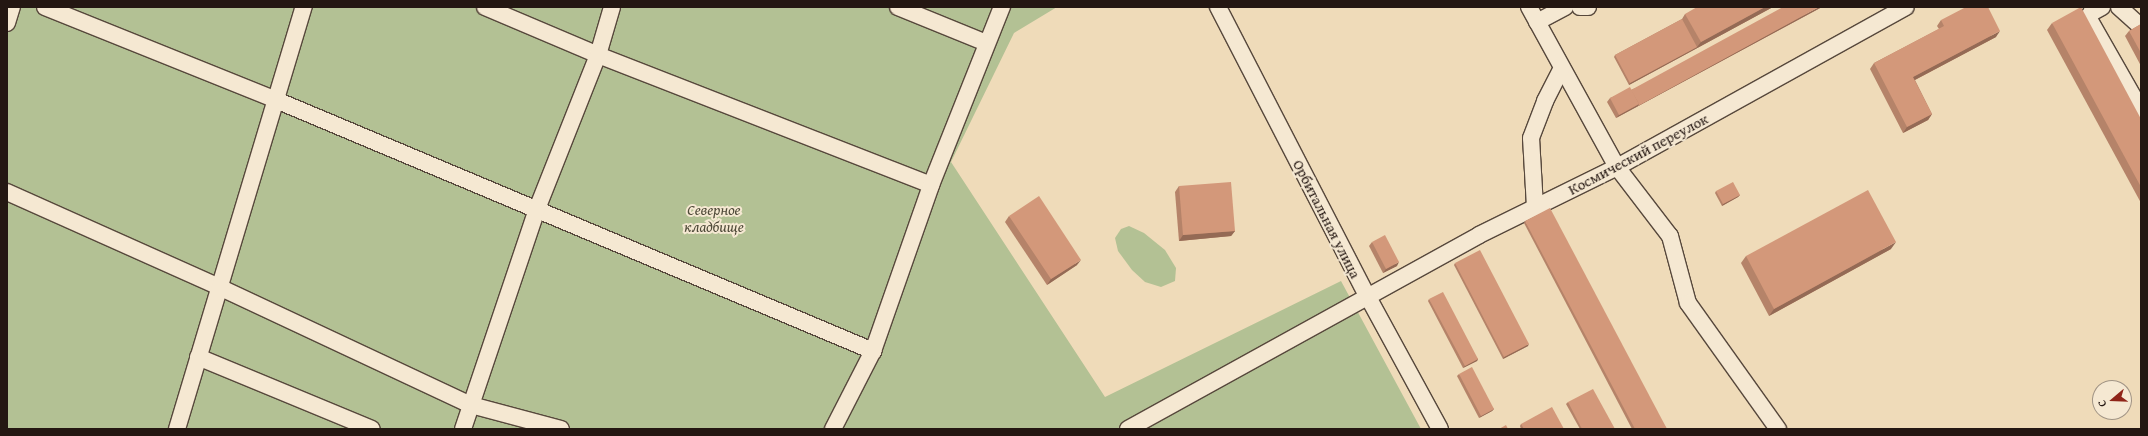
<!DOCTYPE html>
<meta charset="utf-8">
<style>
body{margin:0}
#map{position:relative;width:2148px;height:436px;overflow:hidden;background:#efdbb9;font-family:"Gentium Book Plus",serif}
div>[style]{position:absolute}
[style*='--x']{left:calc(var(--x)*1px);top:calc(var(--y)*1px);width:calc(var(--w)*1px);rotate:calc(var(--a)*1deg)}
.green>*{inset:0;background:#b3c194}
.roads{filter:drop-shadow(1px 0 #57483c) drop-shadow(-1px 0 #57483c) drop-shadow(0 1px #57483c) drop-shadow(0 -1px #57483c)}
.minor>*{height:16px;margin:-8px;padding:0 8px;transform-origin:8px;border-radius:8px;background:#f5e8d2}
.wall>*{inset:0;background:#b58369}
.shaded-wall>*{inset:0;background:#946a55}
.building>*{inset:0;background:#d3987a}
span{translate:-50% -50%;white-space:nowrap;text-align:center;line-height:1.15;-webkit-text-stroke:4px #f5e8d2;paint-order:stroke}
.street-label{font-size:15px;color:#241712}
.park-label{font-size:15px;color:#4f4a39;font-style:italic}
.frame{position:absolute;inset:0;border:8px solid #241712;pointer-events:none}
.north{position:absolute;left:2092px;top:380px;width:40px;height:40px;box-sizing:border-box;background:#f5e8d2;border:1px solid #a19485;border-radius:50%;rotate:251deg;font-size:11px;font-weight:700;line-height:16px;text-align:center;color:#241712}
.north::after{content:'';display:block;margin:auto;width:14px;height:18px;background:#8f2418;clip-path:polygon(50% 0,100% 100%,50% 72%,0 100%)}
</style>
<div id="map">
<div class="green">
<i style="clip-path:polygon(7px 7px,1057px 7px,1014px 33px,951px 162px,1105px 397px,1341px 281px,1421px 429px,7px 429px)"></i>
<i style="clip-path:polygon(1129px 226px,1144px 233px,1165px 250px,1176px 268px,1175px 281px,1161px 287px,1145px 282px,1132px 270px,1118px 251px,1115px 238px,1121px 229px)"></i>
</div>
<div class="roads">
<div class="minor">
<i style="--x:45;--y:7;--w:249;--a:21.9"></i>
<i style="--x:276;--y:100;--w:648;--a:22.8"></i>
<i style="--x:485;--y:7;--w:123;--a:23"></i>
<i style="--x:598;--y:55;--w:357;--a:21.3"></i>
<i style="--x:898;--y:7;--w:95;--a:22.2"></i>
<i style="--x:1218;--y:7;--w:326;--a:62.7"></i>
<i style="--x:1368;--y:297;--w:150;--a:61.4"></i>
<i style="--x:1529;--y:7;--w:183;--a:61.2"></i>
<i style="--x:1617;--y:167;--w:87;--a:52.5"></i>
<i style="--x:1670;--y:236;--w:69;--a:75"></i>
<i style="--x:1688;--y:303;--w:155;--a:54.5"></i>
<i style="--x:1580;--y:7;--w:8;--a:0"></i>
<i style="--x:2102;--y:7;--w:13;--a:151"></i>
<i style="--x:2091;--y:13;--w:6;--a:108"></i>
<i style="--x:2089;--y:19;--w:105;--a:60.3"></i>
<i style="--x:2119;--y:7;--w:30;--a:42"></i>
<i style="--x:1537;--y:22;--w:32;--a:-28"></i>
<i style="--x:7;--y:23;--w:17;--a:-73"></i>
<i style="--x:7;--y:192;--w:232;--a:24.1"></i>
<i style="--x:219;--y:287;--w:278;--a:25.1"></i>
<i style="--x:471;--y:405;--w:93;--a:14.9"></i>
<i style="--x:1535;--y:207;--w:69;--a:-93.3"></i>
<i style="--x:1531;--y:138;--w:40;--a:-69"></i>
<i style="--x:1545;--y:101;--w:37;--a:-63"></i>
<i style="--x:198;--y:357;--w:188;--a:22.5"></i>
<i style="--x:177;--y:429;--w:441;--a:-73.3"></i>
<i style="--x:463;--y:429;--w:232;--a:-71.4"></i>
<i style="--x:537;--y:209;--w:166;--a:-68.4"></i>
<i style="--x:598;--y:55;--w:50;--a:-73.7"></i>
<i style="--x:833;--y:429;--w:88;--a:-62.9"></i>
<i style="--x:873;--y:351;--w:176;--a:-70.7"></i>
<i style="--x:931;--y:185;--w:192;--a:-68.3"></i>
<i style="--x:1128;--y:429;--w:401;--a:-28.9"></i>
<i style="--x:1479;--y:235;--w:154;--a:-26.2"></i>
<i style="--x:1617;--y:167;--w:330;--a:-29"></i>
</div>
</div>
<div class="wall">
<i style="clip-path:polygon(1773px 7px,1629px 85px,1614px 57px,1615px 55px,1682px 19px,1685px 14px)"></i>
<i style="clip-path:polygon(1822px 7px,1616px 118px,1607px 102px,1610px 98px,1631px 90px)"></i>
<i style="clip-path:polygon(1941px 20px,1996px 37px,1915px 80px,1932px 114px,1928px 120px,1903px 133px,1870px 69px,1874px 63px,1939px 29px,1937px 26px)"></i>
<i style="clip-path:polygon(2052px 23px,2141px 119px,2141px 203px,2047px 30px)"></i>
<i style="clip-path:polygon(2141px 24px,2141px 66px,2125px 36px,2129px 31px)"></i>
<i style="clip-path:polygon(1179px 186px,1235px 231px,1231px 236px,1179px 241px,1175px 192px)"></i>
<i style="clip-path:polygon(1716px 191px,1740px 195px,1738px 197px,1722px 206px,1715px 193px)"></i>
<i style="clip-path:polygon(1009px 216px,1077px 265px,1047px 285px,1005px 222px)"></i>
<i style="clip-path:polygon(1525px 221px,1667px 429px,1632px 429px,1524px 223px)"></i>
<i style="clip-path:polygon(1372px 242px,1397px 266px,1383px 273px,1369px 246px)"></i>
<i style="clip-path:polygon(1891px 249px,1769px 316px,1741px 263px,1746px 256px)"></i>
<i style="clip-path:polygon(1455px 263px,1528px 346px,1503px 359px,1454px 265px)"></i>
<i style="clip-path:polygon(1429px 299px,1478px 359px,1477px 361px,1463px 368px,1428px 301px)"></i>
<i style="clip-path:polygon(1459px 374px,1494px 409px,1492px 411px,1479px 418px,1457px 376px)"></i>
<i style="clip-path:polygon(1568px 402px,1615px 429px,1580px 429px,1566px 404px)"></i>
<i style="clip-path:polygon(1521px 424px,1564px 429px,1521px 429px,1520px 426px)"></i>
</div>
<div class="shaded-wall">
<i style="clip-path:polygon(1765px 7px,1773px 7px,1629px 85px,1630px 83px,1697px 47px,1701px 42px)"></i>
<i style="clip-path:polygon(1819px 7px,1822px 7px,1616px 118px,1619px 115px)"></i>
<i style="clip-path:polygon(2000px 31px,1996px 37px,1909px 83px,1913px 77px)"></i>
<i style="clip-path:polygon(1932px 114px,1928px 120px,1903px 133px,1907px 127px)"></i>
<i style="clip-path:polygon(1740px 195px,1738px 197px,1722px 206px,1723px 204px)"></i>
<i style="clip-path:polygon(1235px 231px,1231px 236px,1179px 241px,1183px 235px)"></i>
<i style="clip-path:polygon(1896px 242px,1891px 249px,1769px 316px,1774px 309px)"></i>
<i style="clip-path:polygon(1081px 260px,1077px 265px,1047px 285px,1051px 279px)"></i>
<i style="clip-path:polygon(1399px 262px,1397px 266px,1383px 273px,1386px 269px)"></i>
<i style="clip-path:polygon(1529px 344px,1528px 346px,1503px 359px,1504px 357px)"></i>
<i style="clip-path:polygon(1478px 359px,1477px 361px,1463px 368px,1465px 366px)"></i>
<i style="clip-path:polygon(1494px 409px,1492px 411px,1479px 418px,1481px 416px)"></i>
</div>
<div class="building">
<i style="clip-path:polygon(1697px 7px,1765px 7px,1701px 42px,1685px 14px)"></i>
<i style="clip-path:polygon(1783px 7px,1819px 7px,1638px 106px,1639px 104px,1631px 90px)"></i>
<i style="clip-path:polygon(1966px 7px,1988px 7px,2000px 31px,1913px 77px,1932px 114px,1907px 127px,1874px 63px,1944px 26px,1941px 20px)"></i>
<i style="clip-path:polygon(2081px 7px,2141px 119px,2141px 187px,2052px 23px)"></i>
<i style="clip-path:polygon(1682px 19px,1697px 47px,1630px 83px,1615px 55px)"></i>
<i style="clip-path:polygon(2141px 24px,2141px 53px,2129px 31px)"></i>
<i style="clip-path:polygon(1630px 87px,1639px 104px,1619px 115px,1610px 98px)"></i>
<i style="clip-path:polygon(1231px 182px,1235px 231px,1183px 235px,1179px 186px)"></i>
<i style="clip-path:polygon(1733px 182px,1740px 195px,1723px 204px,1716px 191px)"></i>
<i style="clip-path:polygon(1868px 190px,1896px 242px,1774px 309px,1746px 256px)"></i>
<i style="clip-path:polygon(1039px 196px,1081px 260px,1051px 279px,1009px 216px)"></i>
<i style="clip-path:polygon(1550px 208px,1667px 429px,1635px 429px,1525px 221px)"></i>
<i style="clip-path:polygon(1385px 235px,1399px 262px,1386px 269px,1372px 242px)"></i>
<i style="clip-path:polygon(1480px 250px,1529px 344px,1504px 357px,1455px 263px)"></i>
<i style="clip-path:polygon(1443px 292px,1478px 359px,1465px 366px,1429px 299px)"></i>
<i style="clip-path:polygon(1472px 367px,1494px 409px,1481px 416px,1459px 374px)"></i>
<i style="clip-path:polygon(1593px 389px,1615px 429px,1582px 429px,1568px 402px)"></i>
<i style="clip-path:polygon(1552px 407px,1564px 429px,1524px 429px,1521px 424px)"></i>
<i style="clip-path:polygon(1506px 425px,1508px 429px,1499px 429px)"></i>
</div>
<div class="street-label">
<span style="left:1638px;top:154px;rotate:-28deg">Космический переулок</span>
<span style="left:1327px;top:219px;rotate:63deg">Орбитальная улица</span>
</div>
<div class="park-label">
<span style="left:714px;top:218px">Северное<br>кладбище</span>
</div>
<div class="frame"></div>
<div class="north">С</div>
</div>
